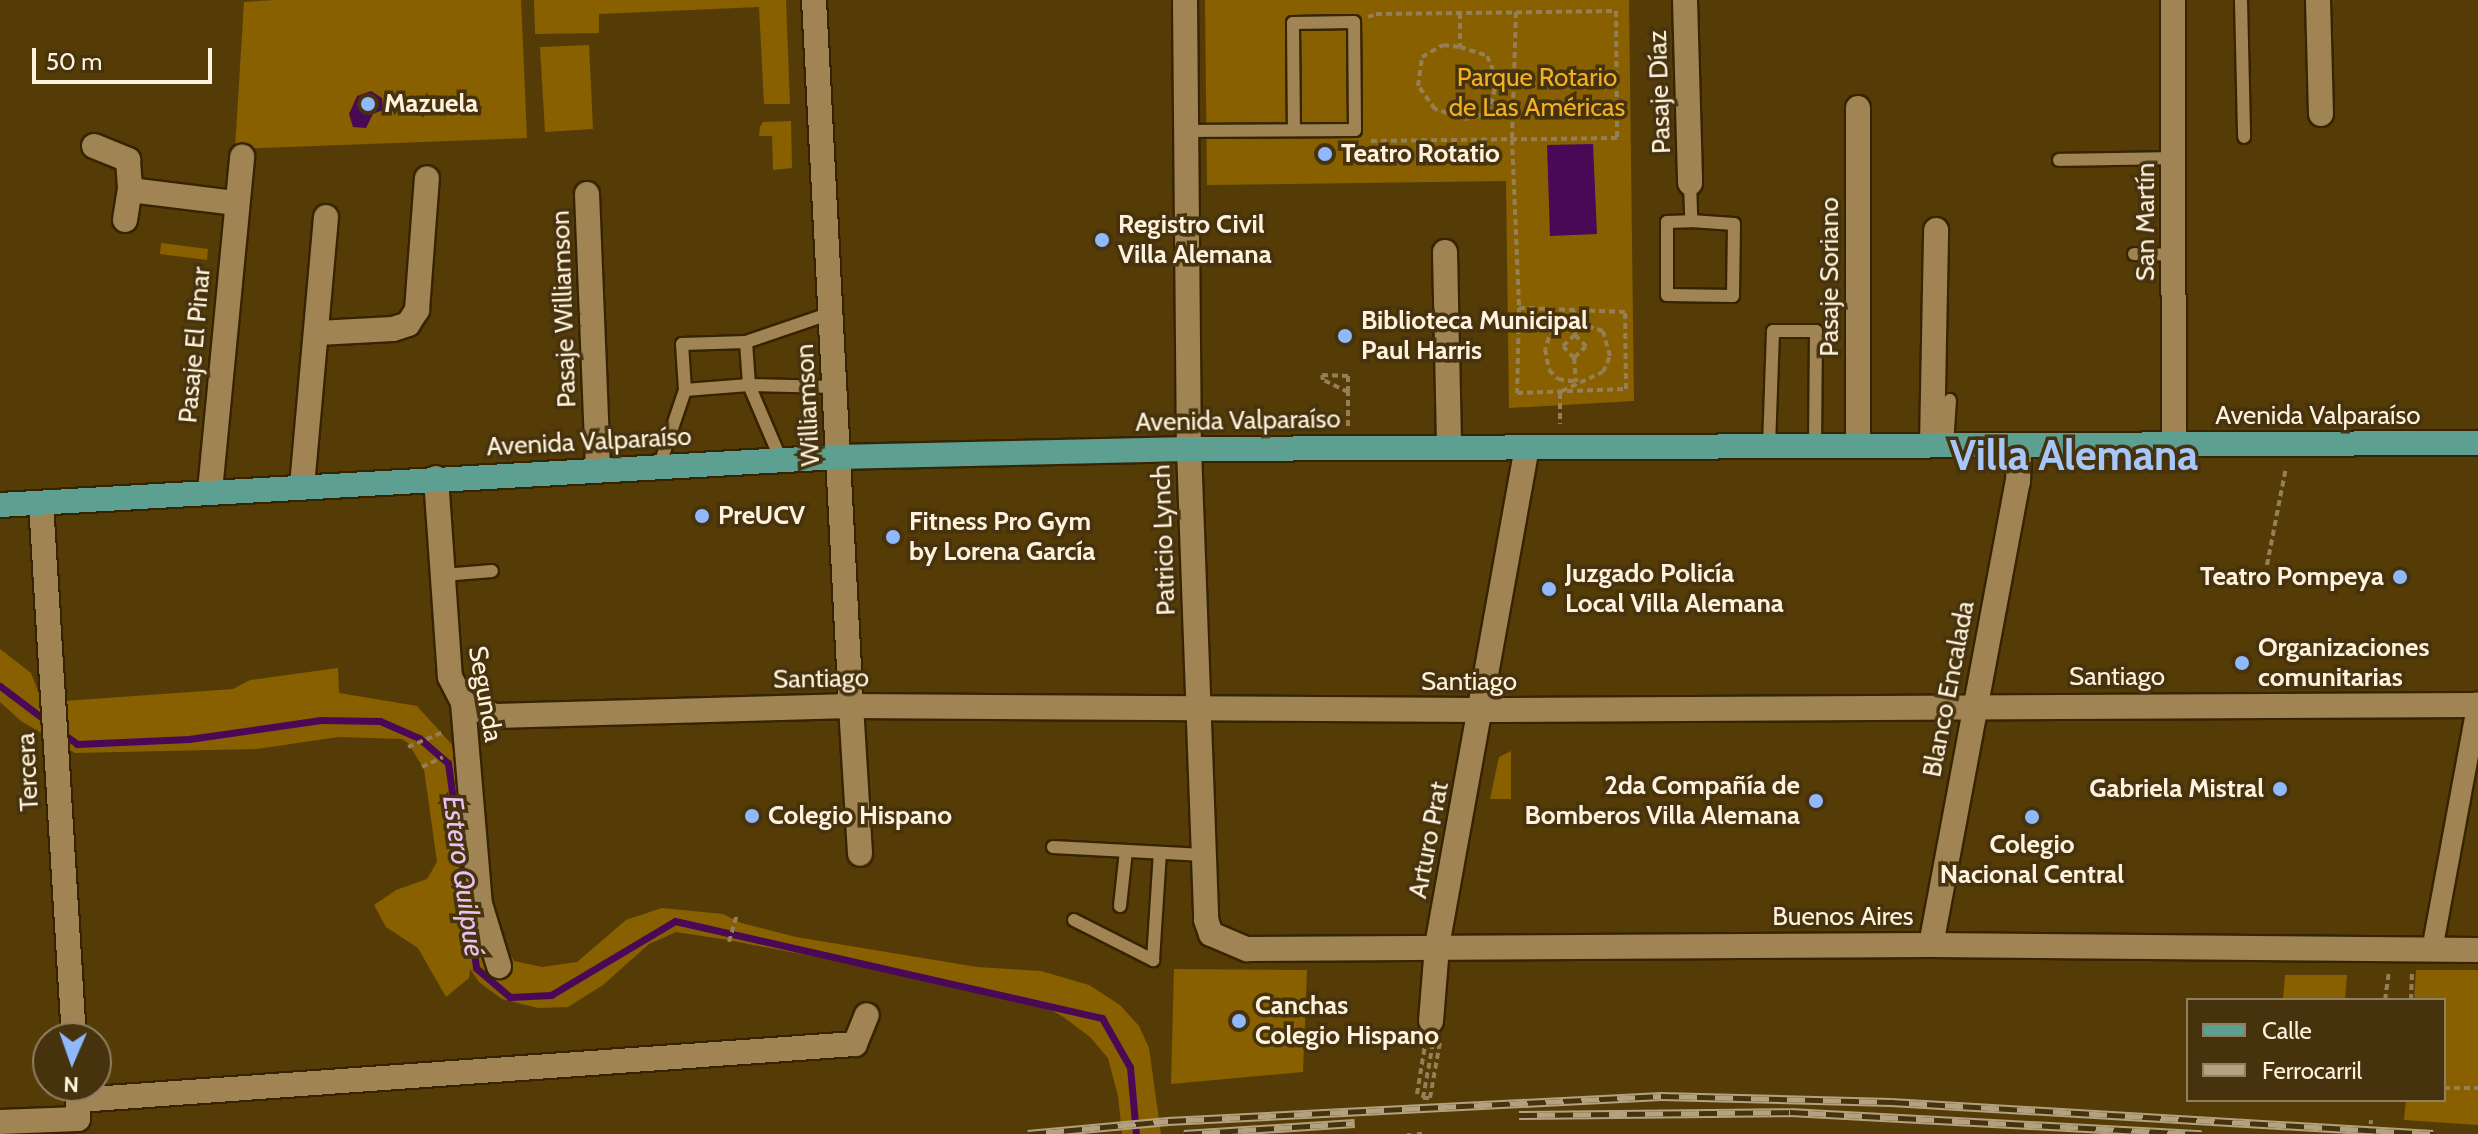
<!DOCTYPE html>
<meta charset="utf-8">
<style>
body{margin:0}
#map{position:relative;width:2478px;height:1134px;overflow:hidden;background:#553c07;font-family:Cabin,sans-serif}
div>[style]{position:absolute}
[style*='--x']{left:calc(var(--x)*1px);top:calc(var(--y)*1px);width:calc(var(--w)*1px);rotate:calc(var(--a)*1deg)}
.green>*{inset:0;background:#886000}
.water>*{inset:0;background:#4a0957}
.stream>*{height:7px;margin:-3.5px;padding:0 3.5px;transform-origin:3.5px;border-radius:3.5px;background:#4a0957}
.path>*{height:4px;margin-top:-2px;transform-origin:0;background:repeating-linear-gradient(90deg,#947f57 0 6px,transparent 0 10px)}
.roads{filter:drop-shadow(2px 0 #362400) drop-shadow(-2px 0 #362400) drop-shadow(0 2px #362400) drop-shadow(0 -2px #362400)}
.service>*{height:12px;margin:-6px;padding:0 6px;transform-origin:6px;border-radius:6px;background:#a08454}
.pedestrian>*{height:20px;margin:-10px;padding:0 10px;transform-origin:10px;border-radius:10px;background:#a08454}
.minor>*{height:24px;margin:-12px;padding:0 12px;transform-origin:12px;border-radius:12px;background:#a08454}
.tertiary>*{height:24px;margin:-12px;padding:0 12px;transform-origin:12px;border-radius:12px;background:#a08454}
.primary>*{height:24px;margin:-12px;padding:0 12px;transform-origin:12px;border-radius:12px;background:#5da091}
.rail>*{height:9px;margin-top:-4.5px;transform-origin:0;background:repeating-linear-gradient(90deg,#46330e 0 18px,#b3a17f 0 36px);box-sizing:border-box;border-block:2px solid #b3a17f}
.dots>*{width:22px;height:22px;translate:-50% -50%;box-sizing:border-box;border:4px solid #46330e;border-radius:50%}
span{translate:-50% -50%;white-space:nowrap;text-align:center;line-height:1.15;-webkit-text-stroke:7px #46330e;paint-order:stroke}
.park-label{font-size:26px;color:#f2b124}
.street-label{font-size:26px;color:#fff3df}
.poi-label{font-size:26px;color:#fff3df;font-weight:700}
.left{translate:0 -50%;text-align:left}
.right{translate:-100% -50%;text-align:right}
.water-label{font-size:28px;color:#e9c1f2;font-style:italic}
.town-label{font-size:42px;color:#a7c7fa;font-weight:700}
.legend{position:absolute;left:2186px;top:998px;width:260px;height:104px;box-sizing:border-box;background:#46330e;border:2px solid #908062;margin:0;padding:10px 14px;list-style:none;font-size:24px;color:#fff3df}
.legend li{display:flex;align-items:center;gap:16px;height:40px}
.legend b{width:40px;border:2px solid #908062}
.north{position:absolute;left:32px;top:1022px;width:80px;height:80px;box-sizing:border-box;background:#46330e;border:2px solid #908062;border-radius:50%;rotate:182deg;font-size:22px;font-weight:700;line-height:32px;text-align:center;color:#fff3df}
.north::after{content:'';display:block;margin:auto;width:28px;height:36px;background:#8fb8fd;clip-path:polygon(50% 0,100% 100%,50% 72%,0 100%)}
.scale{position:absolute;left:32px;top:48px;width:180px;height:36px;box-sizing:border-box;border:4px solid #fff3df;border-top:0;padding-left:10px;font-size:24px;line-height:28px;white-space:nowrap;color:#fff3df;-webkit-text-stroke:6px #46330e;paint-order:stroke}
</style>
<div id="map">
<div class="green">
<i style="clip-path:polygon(275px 0,521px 0,527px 138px,235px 149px,244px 2px)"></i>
<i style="clip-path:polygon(534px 0,786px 0,790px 104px,764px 104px,759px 7px,599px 14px,599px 33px,535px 34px)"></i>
<i style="clip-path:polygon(1205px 0,1629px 0,1634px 401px,1509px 408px,1506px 181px,1207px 185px)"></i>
<i style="clip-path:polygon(589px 45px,593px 129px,545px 132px,540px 47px)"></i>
<i style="clip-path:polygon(791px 121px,792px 168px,773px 170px,772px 136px,759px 136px,760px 127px,763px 122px)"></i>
<i style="clip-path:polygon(161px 243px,208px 249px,207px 260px,160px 254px)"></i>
<i style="clip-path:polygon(0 649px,31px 673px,38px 691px,50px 702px,233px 689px,250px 680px,338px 668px,339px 693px,417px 706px,465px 759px,486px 914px,514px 961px,542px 967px,577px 962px,626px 920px,662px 908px,723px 914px,741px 923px,796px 937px,977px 967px,1041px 971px,1089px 985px,1120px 1005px,1139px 1026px,1149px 1048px,1161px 1134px,1122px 1134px,1118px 1096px,1108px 1058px,1090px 1037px,1062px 1016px,1028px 998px,728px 940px,676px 932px,649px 944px,603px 985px,568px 1007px,538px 1008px,502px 999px,479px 982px,470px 969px,469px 978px,446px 997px,418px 948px,386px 927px,374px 905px,396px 890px,427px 879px,437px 862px,424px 769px,408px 743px,402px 739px,338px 737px,257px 749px,75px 753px,21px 721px,0 702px)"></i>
<i style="clip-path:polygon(1511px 751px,1511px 799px,1490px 799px,1499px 757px)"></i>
<i style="clip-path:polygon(1174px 969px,1307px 970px,1303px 1072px,1171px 1084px)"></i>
<i style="clip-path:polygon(2416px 970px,2478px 970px,2478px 1125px,2404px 1120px,2406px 1100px,2444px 1100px,2444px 1000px,2414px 1000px)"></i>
<i style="clip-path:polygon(2285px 975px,2347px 975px,2345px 1000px,2283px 1000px)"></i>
</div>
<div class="water">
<i style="clip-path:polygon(371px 91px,382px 98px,383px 110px,373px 114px,366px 128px,353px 127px,349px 114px,357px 96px)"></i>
<i style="clip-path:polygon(1593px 144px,1597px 234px,1550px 236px,1547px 145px)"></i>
</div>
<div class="stream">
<i style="--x:0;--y:686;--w:61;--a:37.1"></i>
<i style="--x:62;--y:733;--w:19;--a:36"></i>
<i style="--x:77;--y:744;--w:112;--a:-2.6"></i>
<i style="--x:189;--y:739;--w:133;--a:-8.2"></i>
<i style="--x:321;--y:720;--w:59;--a:1"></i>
<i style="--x:380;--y:721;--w:43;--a:23.6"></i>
<i style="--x:419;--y:738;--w:38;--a:41"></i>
<i style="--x:448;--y:763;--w:207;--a:82.2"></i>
<i style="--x:476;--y:968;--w:45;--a:40.5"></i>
<i style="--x:510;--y:997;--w:41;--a:-2.8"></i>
<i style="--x:551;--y:995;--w:144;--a:-30.8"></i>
<i style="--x:675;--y:921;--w:438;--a:12.8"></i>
<i style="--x:1102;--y:1018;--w:56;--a:60.3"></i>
<i style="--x:1130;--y:1067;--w:67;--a:84.9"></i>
</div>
<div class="path">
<i style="--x:1516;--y:12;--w:127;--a:91.8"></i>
<i style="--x:1512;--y:139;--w:169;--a:87.6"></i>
<i style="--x:1519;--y:308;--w:85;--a:91.3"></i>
<i style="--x:1517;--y:393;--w:109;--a:-2.1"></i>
<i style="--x:1626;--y:389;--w:77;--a:-90.7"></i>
<i style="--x:1625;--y:312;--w:106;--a:-177.8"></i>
<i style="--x:1460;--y:13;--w:34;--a:90"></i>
<i style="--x:1460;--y:47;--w:28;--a:18"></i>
<i style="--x:1487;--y:56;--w:25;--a:67"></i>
<i style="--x:1497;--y:79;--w:28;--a:103"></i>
<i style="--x:1491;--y:106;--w:13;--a:135"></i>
<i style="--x:1482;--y:115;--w:16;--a:166"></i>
<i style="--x:1466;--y:119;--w:33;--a:-162"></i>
<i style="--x:1435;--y:109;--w:29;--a:-126"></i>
<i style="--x:1418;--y:86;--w:29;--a:-82"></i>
<i style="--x:1422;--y:57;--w:24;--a:-30"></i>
<i style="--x:1443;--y:45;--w:17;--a:7"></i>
<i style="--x:1368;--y:17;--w:9;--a:-21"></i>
<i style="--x:1376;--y:14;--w:240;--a:-0.7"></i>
<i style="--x:1616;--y:11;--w:127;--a:89.5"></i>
<i style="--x:1617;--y:138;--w:248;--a:179.3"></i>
<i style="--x:1574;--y:311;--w:24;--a:88"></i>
<i style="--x:1575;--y:335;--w:16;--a:45"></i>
<i style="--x:1586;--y:346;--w:17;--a:135"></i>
<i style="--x:1574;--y:358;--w:24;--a:85"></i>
<i style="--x:1574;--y:358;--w:16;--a:-133"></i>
<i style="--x:1563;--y:346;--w:16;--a:-43"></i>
<i style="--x:1562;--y:391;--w:45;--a:-24.9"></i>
<i style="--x:1603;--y:372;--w:17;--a:-66"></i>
<i style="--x:1610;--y:356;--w:26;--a:-106"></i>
<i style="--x:1603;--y:331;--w:44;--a:-162.8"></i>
<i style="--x:1561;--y:318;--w:13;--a:132"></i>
<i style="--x:1552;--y:328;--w:22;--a:108"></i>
<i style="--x:1545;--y:349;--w:21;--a:79"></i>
<i style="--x:1549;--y:370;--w:13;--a:45"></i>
<i style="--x:1558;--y:379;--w:18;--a:9"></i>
<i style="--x:1560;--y:393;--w:31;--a:90"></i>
<i style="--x:1348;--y:426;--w:34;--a:-90"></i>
<i style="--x:1348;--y:392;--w:28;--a:-154"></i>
<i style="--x:1323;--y:380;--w:5;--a:-101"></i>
<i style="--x:1322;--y:375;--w:26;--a:2"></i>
<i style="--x:1348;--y:376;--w:16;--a:90"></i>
<i style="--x:2267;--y:565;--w:100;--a:-79"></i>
<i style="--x:408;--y:747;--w:38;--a:-23"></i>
<i style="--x:422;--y:767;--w:23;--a:-25"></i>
<i style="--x:729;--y:942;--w:29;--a:-74"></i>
<i style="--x:2385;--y:1000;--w:29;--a:-82"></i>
<i style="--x:2411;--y:1000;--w:28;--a:-88"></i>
<i style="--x:1433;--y:1043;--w:56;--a:100.3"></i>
<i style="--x:1423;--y:1098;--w:7;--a:0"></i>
<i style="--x:1430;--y:1098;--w:57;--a:-79.9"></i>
<i style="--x:2444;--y:1088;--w:34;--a:0"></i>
<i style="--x:1417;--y:1094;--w:50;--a:-80.7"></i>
<i style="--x:2384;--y:1102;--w:2;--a:-90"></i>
<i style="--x:1409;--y:1134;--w:1;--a:-90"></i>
<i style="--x:1417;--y:1134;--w:5;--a:0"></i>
<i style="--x:2370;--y:1134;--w:14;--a:-86"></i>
</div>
<div class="roads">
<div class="service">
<i style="--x:2241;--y:0;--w:137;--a:88.7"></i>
<i style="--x:1186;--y:131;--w:169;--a:-0.3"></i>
<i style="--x:1355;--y:130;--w:108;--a:-90.5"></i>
<i style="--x:1354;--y:22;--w:61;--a:179.1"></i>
<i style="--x:1293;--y:23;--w:107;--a:89.5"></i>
<i style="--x:2059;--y:160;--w:114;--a:-1"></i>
<i style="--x:1690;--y:183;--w:38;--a:88"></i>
<i style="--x:1691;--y:221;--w:43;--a:4"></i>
<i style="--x:1734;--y:224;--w:72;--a:90.8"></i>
<i style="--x:1733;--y:296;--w:66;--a:-179.1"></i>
<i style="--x:1667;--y:295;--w:73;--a:-90"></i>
<i style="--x:1667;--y:222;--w:24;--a:-2"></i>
<i style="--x:2134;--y:254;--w:39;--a:1"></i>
<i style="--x:746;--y:342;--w:43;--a:86"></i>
<i style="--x:749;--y:385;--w:82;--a:66.9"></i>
<i style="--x:685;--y:390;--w:64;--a:-4.5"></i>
<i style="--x:749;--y:385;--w:85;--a:1.3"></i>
<i style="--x:1947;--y:445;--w:45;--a:-86.2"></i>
<i style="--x:1769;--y:446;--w:115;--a:-88"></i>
<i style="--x:1773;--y:331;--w:43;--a:0"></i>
<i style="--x:1816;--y:331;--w:114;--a:90.5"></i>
<i style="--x:659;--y:467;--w:81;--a:-71.3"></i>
<i style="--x:685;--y:390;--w:46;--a:-93.7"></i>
<i style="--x:682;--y:344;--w:64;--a:-1.8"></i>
<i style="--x:746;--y:342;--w:90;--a:-18.8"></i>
<i style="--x:443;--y:575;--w:49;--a:-4.7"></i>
<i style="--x:1053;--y:847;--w:151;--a:3"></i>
<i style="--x:1120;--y:906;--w:55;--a:-83.8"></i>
<i style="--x:1074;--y:920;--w:89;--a:26.9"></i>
<i style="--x:1153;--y:960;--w:107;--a:-86.3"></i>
</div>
<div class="pedestrian">
<i style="--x:2432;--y:950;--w:252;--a:-79.5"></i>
</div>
<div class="minor">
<i style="--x:1685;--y:0;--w:183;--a:88.4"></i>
<i style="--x:2173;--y:0;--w:444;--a:89.9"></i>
<i style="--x:2318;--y:0;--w:114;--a:88.5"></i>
<i style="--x:1858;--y:108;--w:337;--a:90"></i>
<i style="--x:94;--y:146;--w:37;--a:22"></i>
<i style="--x:128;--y:160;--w:30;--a:86"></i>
<i style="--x:130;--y:190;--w:107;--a:7"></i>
<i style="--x:587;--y:194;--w:276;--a:87.7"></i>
<i style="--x:125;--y:220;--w:30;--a:-81"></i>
<i style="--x:1445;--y:252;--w:195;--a:88.8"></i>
<i style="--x:318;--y:333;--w:75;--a:-3.1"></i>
<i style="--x:393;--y:329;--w:16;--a:-18"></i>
<i style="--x:408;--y:324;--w:17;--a:-57"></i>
<i style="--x:417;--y:310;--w:132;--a:-85.7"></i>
<i style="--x:1932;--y:445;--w:215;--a:-88.9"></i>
<i style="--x:302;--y:486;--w:270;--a:-84.9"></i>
<i style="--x:210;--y:491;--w:336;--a:-84.5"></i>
<i style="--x:41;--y:503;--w:536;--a:86.47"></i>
<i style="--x:463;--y:703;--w:202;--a:85.2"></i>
<i style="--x:480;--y:904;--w:65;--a:73"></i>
<i style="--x:851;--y:706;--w:148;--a:86.5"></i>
<i style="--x:1931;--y:945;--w:471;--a:-79.4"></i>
<i style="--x:2018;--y:482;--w:37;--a:-88"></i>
<i style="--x:1431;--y:1021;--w:75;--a:-85.4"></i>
<i style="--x:1437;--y:946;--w:507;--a:-79.78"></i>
<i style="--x:79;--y:1100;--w:778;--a:-4.13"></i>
<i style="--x:855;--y:1044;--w:31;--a:-68"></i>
<i style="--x:0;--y:1122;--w:78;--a:-2.2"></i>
<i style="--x:78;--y:1119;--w:33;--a:-90"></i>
</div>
<div class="tertiary">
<i style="--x:814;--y:0;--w:707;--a:87"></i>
<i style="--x:1185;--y:0;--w:449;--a:89.5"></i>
<i style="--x:1189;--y:449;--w:471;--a:87.9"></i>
<i style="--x:1206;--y:920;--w:15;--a:70"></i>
<i style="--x:1211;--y:934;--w:39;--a:23"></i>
<i style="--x:1247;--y:949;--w:684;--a:-0.34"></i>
<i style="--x:1931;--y:945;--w:547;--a:0.52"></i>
<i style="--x:436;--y:478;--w:199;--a:86"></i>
<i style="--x:450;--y:677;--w:29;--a:63"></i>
<i style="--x:463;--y:703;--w:35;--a:22"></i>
<i style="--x:495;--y:716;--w:356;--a:-1.6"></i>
<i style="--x:851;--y:706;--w:631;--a:0.36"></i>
<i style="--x:1482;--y:710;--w:996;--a:-0.29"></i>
</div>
<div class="primary">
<i style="--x:0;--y:505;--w:839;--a:-3.28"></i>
<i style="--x:838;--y:457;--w:351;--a:-1.3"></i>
<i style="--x:1189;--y:449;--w:1289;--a:-0.27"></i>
</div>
</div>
<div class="rail">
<i style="--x:1519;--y:1115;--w:271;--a:-0.6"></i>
<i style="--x:1790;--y:1112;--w:412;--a:3.1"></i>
<i style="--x:1028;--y:1134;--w:141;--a:-5.3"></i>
<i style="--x:1168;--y:1121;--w:494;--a:-2.9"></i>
<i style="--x:1661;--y:1096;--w:230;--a:1.5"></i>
<i style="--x:1891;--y:1102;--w:543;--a:3.38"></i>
<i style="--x:1184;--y:1134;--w:171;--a:-3.7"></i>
</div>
<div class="dots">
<i style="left:368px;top:104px;background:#8fb8fd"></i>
<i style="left:1325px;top:154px;background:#8fb8fd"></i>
<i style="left:1102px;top:240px;background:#8fb8fd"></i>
<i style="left:1345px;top:336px;background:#8fb8fd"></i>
<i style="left:702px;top:516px;background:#8fb8fd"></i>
<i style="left:893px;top:537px;background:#8fb8fd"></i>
<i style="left:2400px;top:577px;background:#8fb8fd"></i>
<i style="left:1549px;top:589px;background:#8fb8fd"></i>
<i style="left:2242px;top:663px;background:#8fb8fd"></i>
<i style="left:2280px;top:789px;background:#8fb8fd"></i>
<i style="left:1816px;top:801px;background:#8fb8fd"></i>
<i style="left:752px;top:816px;background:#8fb8fd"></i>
<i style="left:2032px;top:817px;background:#8fb8fd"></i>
<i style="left:1239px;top:1021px;background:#8fb8fd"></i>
</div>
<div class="park-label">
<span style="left:1537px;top:93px">Parque Rotario<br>de Las Américas</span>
</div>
<div class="street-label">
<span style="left:1660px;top:92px;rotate:-92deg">Pasaje Díaz</span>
<span style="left:2146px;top:222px;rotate:-90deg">San Martín</span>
<span style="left:1830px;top:277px;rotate:-90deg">Pasaje Soriano</span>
<span style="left:564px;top:309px;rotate:-92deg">Pasaje Williamson</span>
<span style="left:195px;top:345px;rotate:-85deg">Pasaje El Pinar</span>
<span style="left:808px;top:405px;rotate:-93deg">Williamson</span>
<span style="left:2318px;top:416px">Avenida Valparaíso</span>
<span style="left:1238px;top:421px;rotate:-1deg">Avenida Valparaíso</span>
<span style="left:589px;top:442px;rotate:-3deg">Avenida Valparaíso</span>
<span style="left:1164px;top:540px;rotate:-92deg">Patricio Lynch</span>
<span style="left:2117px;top:677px">Santiago</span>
<span style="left:821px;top:679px;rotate:-1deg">Santiago</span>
<span style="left:1469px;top:682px">Santiago</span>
<span style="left:1949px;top:689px;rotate:-79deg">Blanco Encalada</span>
<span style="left:485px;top:694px;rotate:80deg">Segunda</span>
<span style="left:28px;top:772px;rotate:-93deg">Tercera</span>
<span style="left:1429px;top:840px;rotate:-79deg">Arturo Prat</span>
<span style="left:1843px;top:917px">Buenos Aires</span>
</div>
<div class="poi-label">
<span class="left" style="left:384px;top:104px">Mazuela</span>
<span class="left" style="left:1341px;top:154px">Teatro Rotatio</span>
<span class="left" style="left:1118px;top:240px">Registro Civil<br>Villa Alemana</span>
<span class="left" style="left:1361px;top:336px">Biblioteca Municipal<br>Paul Harris</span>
<span class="left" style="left:718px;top:516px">PreUCV</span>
<span class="left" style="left:909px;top:537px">Fitness Pro Gym<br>by Lorena García</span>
<span class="left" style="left:1565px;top:589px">Juzgado Policía<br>Local Villa Alemana</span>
<span class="right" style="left:2384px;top:577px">Teatro Pompeya</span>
<span class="left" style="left:2258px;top:663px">Organizaciones<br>comunitarias</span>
<span class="right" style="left:1800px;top:801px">2da Compañía de<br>Bomberos Villa Alemana</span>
<span class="right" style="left:2264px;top:789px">Gabriela Mistral</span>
<span class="left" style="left:768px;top:816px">Colegio Hispano</span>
<span style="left:2032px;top:860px">Colegio<br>Nacional Central</span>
<span class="left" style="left:1255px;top:1021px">Canchas<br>Colegio Hispano</span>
</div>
<div class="water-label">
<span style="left:464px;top:876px;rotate:82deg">Estero Quilpué</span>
</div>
<div class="town-label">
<span style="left:2074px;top:455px">Villa Alemana</span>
</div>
<ul class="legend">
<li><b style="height:10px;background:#5da091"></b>Calle</li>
<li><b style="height:10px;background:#b3a17f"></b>Ferrocarril</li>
</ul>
<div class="north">N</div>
<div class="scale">50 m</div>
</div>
